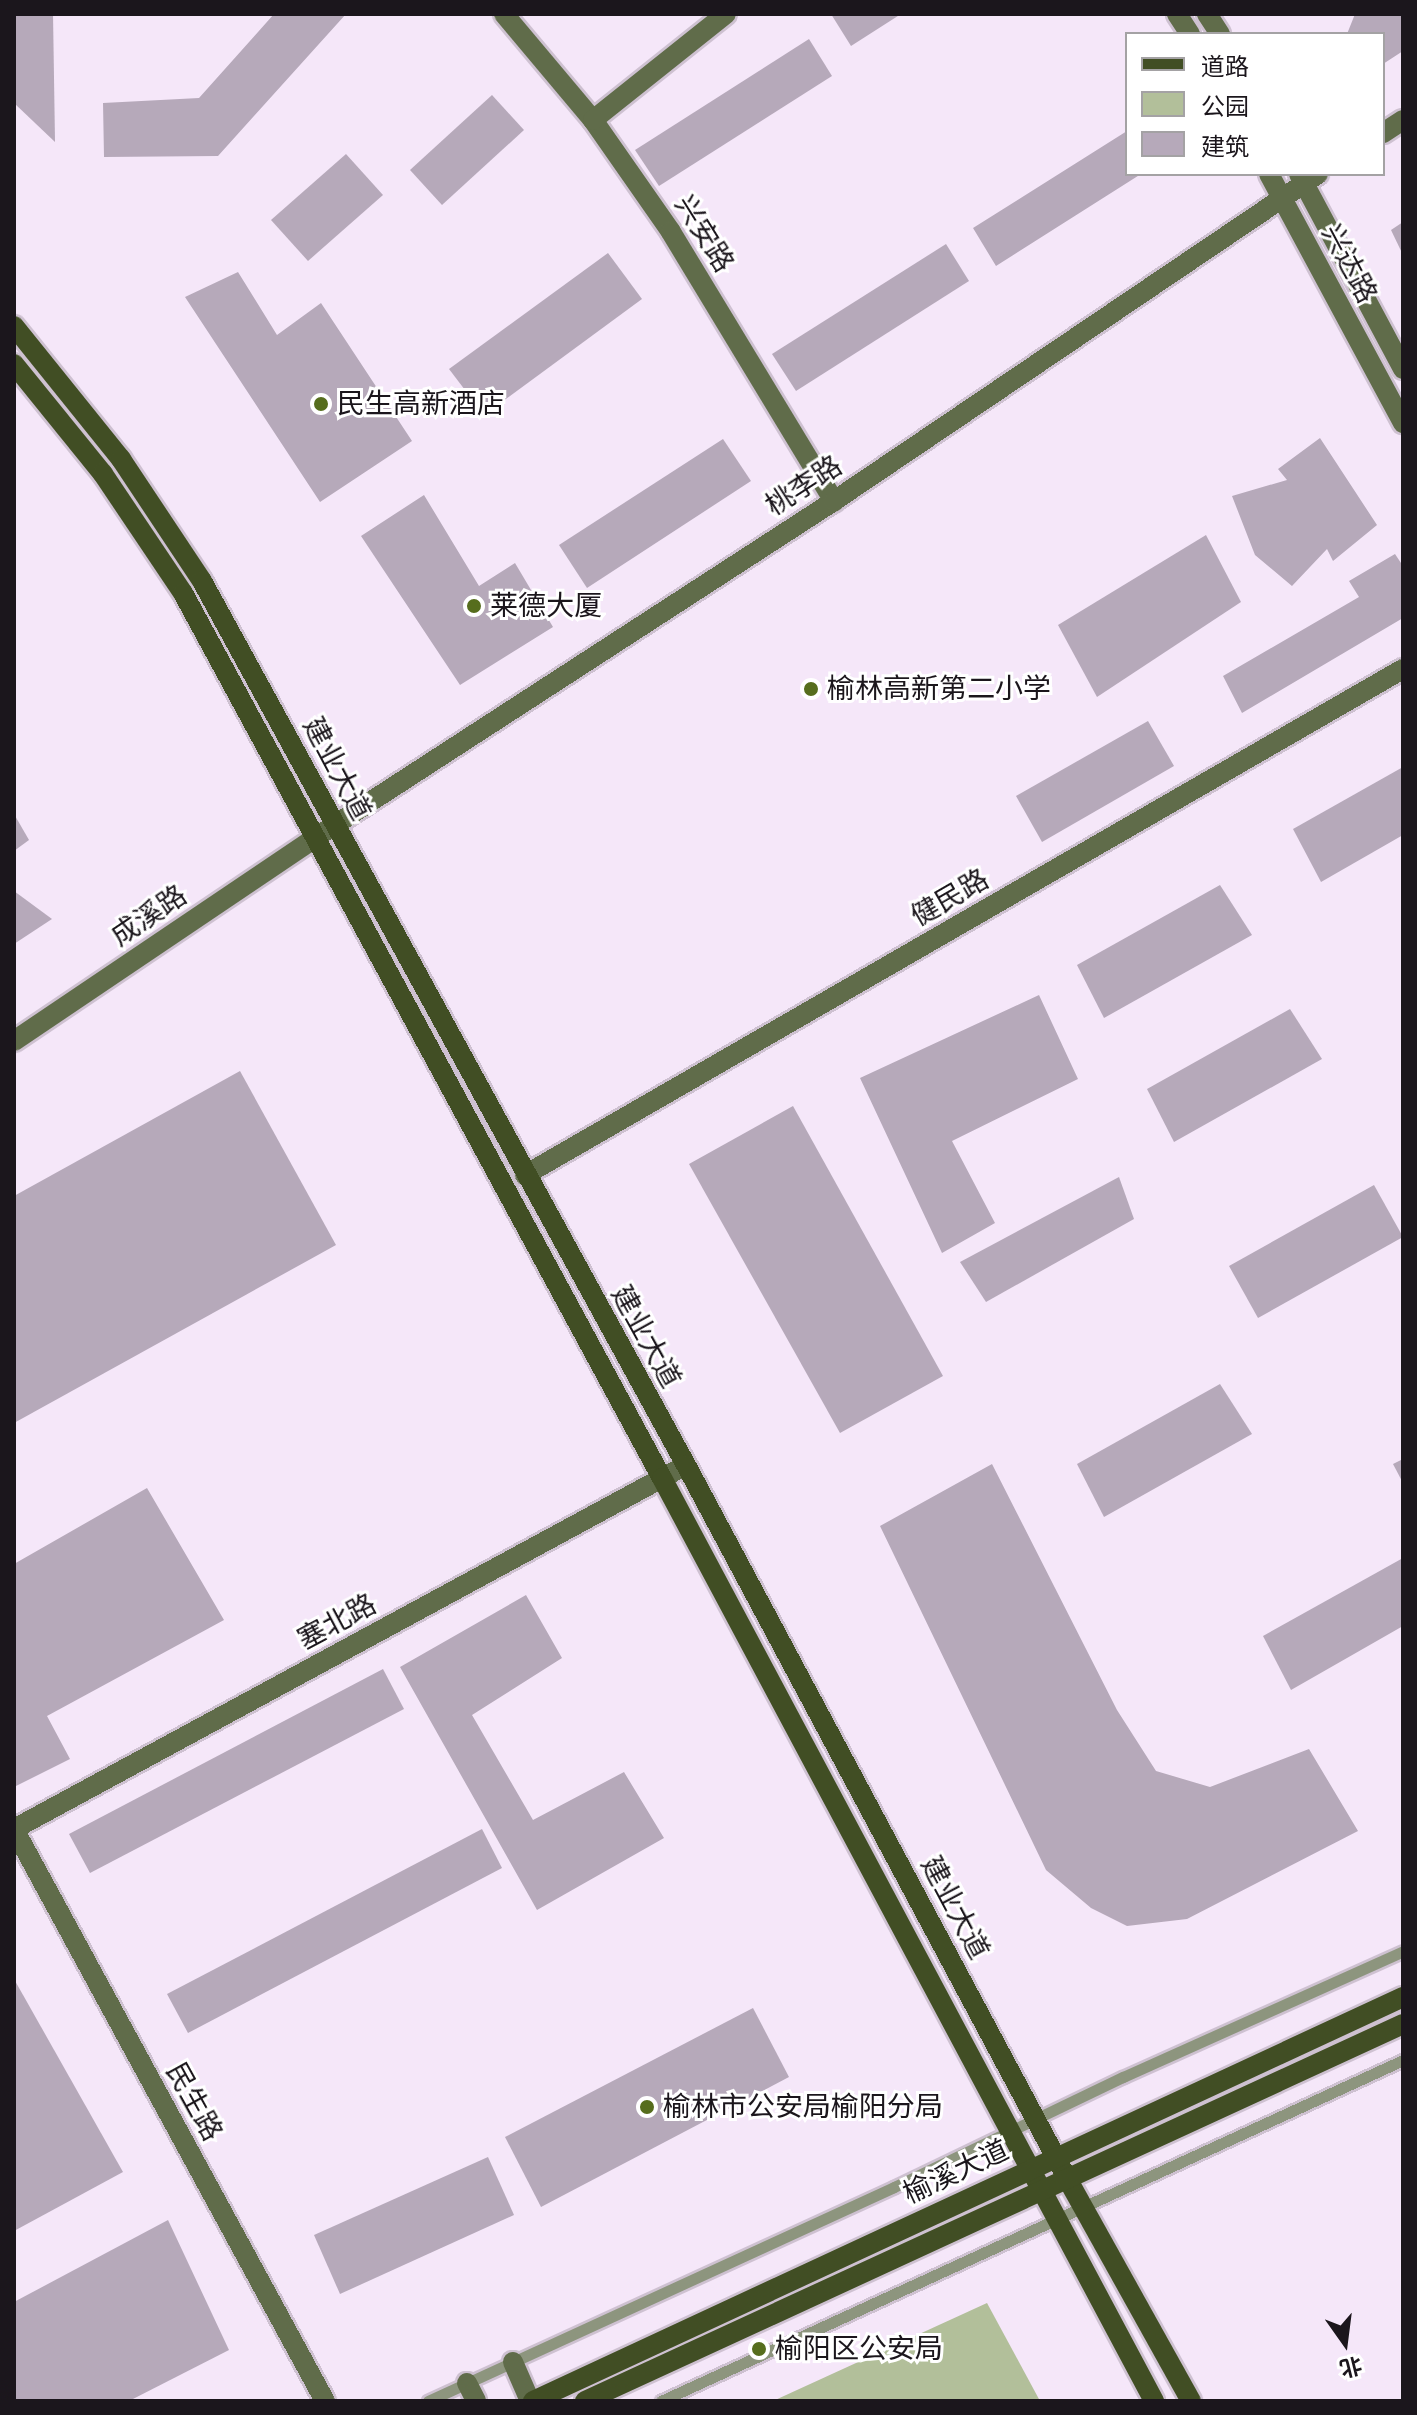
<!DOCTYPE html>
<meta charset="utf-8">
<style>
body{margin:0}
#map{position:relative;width:1417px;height:2415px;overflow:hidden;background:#f5e7f9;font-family:Roboto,"Noto Sans SC",sans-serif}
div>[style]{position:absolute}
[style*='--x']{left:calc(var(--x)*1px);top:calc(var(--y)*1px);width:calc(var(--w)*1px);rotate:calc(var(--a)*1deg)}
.green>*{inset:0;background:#b2bf9a}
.building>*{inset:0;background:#b6a9ba}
.roads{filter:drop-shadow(2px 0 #cec1d1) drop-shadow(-2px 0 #cec1d1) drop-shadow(0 2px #cec1d1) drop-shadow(0 -2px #cec1d1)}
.lane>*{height:11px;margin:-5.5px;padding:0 5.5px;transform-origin:5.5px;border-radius:5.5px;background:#8d957e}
.secondary>*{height:20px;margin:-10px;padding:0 10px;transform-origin:10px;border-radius:10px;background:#606c4a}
.primary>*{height:20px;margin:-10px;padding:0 10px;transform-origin:10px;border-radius:10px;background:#414e24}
.dots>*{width:22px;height:22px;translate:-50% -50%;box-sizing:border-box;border:4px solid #fff;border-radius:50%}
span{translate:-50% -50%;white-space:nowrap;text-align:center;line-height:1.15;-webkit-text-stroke:6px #fff;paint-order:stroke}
.street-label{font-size:28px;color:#1b161c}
.poi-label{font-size:28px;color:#1b161c}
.left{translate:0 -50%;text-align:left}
.frame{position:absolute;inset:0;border:16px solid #1b161c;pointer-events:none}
.legend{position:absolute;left:1125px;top:32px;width:260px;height:144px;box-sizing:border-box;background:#fff;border:2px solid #a4a2a4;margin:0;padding:10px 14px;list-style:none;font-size:24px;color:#1b161c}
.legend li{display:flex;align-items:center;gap:16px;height:40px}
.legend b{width:40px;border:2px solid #a4a2a4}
.north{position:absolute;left:1305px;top:2303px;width:80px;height:80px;-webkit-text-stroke:6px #fff;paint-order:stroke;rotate:166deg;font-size:22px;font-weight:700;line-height:32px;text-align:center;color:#1b161c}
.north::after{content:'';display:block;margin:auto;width:28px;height:36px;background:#1b161c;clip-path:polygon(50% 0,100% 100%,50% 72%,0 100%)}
</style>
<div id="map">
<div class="green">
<i style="clip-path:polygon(987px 2303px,1040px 2401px,773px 2401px)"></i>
</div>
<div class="building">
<i style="clip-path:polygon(14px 14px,53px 14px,55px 142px,14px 103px)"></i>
<i style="clip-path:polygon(274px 14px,346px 14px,218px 156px,104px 157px,103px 103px,199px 98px)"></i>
<i style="clip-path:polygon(831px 14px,901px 14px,851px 46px)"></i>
<i style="clip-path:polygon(1355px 14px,1403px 14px,1403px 51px,1383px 64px,1383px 34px,1347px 34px)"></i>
<i style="clip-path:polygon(809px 39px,832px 76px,659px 186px,635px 150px)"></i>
<i style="clip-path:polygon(492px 95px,524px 130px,442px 205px,410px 170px)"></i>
<i style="clip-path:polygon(1127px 131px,1127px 174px,1141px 174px,996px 266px,973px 228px)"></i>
<i style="clip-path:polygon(346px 154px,383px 195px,308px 261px,271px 220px)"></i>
<i style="clip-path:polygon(1403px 222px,1403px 255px,1391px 230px)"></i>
<i style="clip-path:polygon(946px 244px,969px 281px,796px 391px,772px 354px)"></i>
<i style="clip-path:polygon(608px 253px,642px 299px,484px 415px,449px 369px)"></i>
<i style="clip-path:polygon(238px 272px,277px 335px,321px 303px,412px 441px,320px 502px,185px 297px)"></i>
<i style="clip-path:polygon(1320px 438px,1377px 525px,1333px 561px,1327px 549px,1292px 586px,1255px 555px,1232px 496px,1287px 480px,1278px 469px)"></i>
<i style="clip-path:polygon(723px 439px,751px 481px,587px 588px,559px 545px)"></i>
<i style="clip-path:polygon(424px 495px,479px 586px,515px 563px,553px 627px,460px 685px,361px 536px)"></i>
<i style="clip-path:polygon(1206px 535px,1241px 602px,1097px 697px,1058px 625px)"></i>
<i style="clip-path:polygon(1395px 554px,1403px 566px,1403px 618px,1242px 713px,1223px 676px,1359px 597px,1349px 581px)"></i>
<i style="clip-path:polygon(1148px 721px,1174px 766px,1042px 842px,1016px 796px)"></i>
<i style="clip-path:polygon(1403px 767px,1403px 835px,1321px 882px,1293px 829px)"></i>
<i style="clip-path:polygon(14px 814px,29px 840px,14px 851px)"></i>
<i style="clip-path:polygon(1220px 885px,1252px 935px,1104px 1018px,1077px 965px)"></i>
<i style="clip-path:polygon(14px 891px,52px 919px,14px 944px)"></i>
<i style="clip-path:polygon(1039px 995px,1078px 1079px,952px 1141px,995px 1223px,942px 1253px,860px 1078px)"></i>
<i style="clip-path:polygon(1290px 1009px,1322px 1059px,1174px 1142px,1147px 1089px)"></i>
<i style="clip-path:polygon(240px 1071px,336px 1245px,14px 1423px,14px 1196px)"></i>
<i style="clip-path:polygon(793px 1106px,943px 1376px,840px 1433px,689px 1164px)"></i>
<i style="clip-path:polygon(1119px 1177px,1134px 1219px,986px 1302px,960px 1262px)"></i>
<i style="clip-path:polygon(1374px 1185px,1403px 1237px,1258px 1318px,1229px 1266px)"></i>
<i style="clip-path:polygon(1220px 1384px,1252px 1434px,1104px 1517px,1077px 1464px)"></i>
<i style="clip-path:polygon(1403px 1459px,1403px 1483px,1393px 1464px)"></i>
<i style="clip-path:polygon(992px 1464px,1117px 1710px,1156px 1771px,1210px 1787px,1309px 1749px,1358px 1831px,1187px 1919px,1127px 1926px,1091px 1908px,1046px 1870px,880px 1526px)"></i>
<i style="clip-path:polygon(147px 1488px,224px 1620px,47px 1716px,70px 1759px,14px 1787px,14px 1564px)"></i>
<i style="clip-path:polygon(1403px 1558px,1403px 1626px,1291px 1690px,1263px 1636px)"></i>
<i style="clip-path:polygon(526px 1595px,562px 1658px,472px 1715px,533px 1820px,624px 1772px,664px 1838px,537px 1910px,400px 1667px)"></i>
<i style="clip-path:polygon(383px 1669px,404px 1709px,90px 1873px,69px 1834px)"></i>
<i style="clip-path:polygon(482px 1829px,502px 1868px,188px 2033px,167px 1994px)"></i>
<i style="clip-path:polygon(14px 1979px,123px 2172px,14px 2231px)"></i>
<i style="clip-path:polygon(753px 2008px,789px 2077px,541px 2207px,505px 2137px)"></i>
<i style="clip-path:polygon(488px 2157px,514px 2215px,340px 2294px,314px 2235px)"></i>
<i style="clip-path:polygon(168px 2220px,229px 2350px,129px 2401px,14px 2401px,14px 2302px)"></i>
</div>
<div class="roads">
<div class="lane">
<i style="--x:428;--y:2401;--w:513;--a:-24.67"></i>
<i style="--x:894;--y:2187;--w:254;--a:-25.7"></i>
<i style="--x:1123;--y:2077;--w:307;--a:-24.2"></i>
<i style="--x:661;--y:2401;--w:817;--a:-24.68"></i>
</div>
<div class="secondary">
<i style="--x:504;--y:14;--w:138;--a:50"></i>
<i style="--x:593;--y:120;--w:136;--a:55.1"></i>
<i style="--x:671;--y:232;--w:315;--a:58.8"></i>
<i style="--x:1177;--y:14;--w:24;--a:57"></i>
<i style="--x:1207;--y:14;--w:24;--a:57"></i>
<i style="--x:593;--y:120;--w:170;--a:-38.6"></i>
<i style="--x:1383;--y:133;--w:24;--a:-33"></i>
<i style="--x:1269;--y:174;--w:283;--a:61.7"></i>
<i style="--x:1299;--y:174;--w:221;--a:61.9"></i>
<i style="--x:14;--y:1041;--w:364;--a:-34"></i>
<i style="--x:316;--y:837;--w:617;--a:-32.97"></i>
<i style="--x:834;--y:501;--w:584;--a:-34.04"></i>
<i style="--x:525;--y:1175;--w:1013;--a:-29.96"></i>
<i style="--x:14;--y:1829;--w:764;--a:-28.44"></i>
<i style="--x:14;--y:1829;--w:651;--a:61.47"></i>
<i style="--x:513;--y:2362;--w:43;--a:66.4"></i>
<i style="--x:467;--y:2383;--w:20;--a:63"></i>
</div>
<div class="primary">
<i style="--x:14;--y:326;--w:171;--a:51.2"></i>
<i style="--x:121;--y:459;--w:146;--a:56.4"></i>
<i style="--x:202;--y:581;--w:1008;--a:61.3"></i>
<i style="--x:686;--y:1465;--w:811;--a:61.89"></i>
<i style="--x:1068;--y:2180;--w:253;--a:60.9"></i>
<i style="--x:14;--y:364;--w:141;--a:51"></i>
<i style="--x:103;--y:474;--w:143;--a:56.1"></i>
<i style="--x:183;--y:593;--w:1006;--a:61.58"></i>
<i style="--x:662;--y:1478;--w:1046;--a:61.94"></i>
<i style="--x:533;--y:2401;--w:959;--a:-24.91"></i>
<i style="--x:585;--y:2401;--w:901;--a:-24.74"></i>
</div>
</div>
<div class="dots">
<i style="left:321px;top:404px;background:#566d1d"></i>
<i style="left:474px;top:606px;background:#566d1d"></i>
<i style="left:811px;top:689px;background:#566d1d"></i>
<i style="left:647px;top:2107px;background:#566d1d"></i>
<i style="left:759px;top:2349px;background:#566d1d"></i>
</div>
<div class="street-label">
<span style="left:704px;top:234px;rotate:58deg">兴安路</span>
<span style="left:1349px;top:264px;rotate:62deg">兴达路</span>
<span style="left:804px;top:486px;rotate:-33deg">桃李路</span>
<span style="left:337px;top:769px;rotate:62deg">建业大道</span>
<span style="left:950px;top:898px;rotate:-30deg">健民路</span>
<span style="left:149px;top:916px;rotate:-34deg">成溪路</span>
<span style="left:646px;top:1337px;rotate:61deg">建业大道</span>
<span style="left:337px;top:1622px;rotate:-28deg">塞北路</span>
<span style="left:955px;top:1908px;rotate:62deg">建业大道</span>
<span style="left:194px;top:2102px;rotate:61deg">民生路</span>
<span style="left:956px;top:2172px;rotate:-25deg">榆溪大道</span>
</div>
<div class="poi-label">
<span class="left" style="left:337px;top:404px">民生高新酒店</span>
<span class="left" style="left:490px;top:606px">莱德大厦</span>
<span class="left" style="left:827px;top:689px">榆林高新第二小学</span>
<span class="left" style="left:663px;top:2107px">榆林市公安局榆阳分局</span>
<span class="left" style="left:775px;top:2349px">榆阳区公安局</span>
</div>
<div class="frame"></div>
<ul class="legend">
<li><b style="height:10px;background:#414e24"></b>道路</li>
<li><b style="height:22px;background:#b2bf9a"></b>公园</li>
<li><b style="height:22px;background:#b6a9ba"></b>建筑</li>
</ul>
<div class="north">北</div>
</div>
